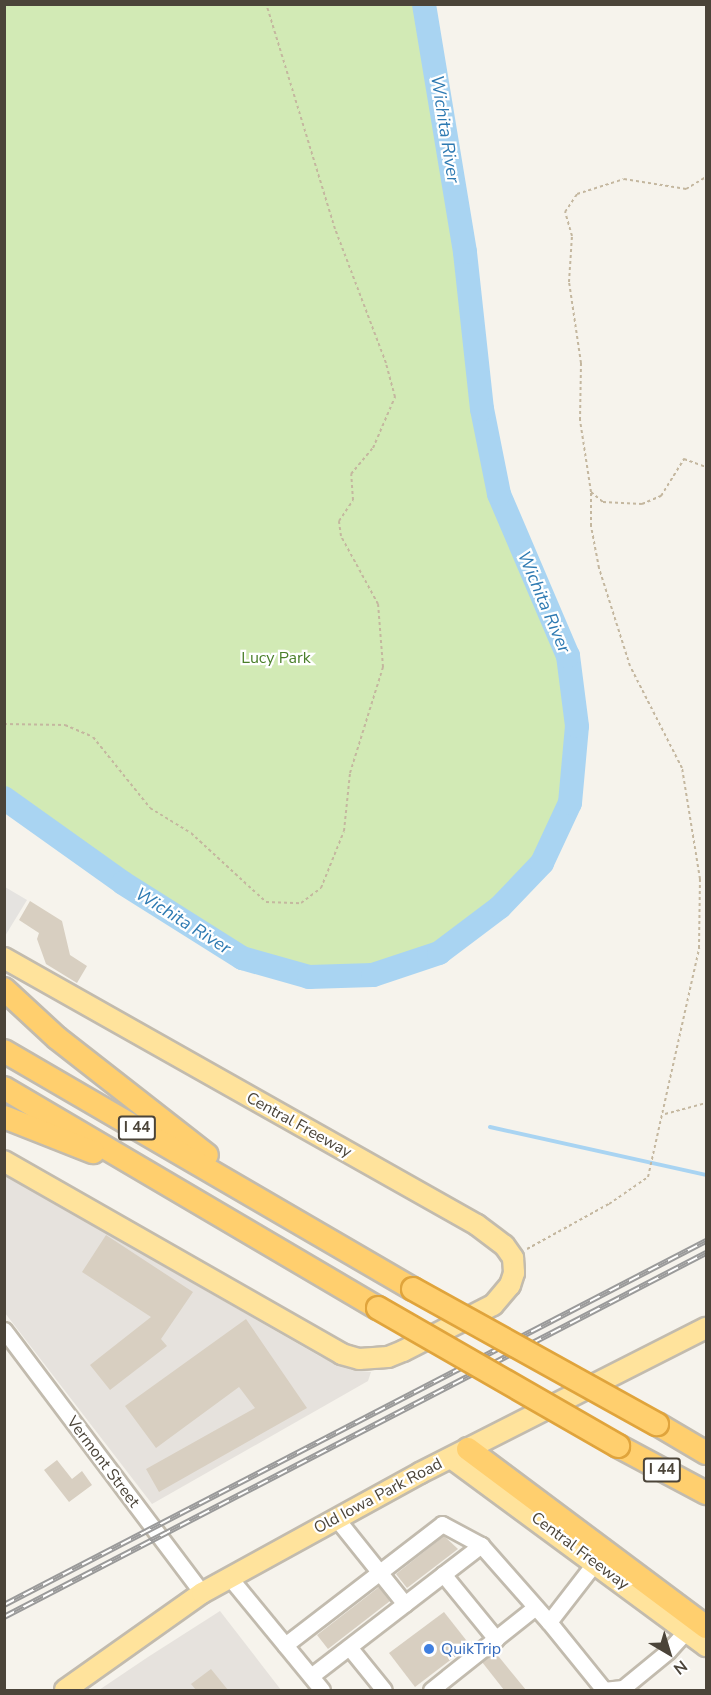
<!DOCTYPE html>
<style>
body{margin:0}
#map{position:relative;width:711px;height:1695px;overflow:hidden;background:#f6f3ec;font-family:"Nunito Sans",sans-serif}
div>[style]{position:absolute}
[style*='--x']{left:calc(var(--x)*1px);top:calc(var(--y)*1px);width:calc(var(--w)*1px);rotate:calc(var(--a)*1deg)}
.industrial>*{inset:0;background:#e6e2dd}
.green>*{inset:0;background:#d2eab5}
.parking>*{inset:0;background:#e5e3e0}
.stream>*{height:4px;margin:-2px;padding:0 2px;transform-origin:2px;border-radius:2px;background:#a9d4f2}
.river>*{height:24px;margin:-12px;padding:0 12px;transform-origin:12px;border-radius:12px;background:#a9d4f2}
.building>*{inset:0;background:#d8cfc1}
.path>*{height:2px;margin-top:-1px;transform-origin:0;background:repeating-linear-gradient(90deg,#c4b79f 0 3px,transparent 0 6px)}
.roads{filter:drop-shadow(2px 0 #c2bbae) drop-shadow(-2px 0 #c2bbae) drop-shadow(0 2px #c2bbae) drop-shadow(0 -2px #c2bbae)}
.minor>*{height:15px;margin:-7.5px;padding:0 7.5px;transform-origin:7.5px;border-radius:7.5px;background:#fff}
.major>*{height:20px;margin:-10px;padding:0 10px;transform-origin:10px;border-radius:10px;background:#ffe39c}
.highway>*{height:22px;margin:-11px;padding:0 11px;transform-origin:11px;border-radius:11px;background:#ffcf6e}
.rail>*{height:6px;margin-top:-3px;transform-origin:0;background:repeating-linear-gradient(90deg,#fff 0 11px,#9a9a9a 0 22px);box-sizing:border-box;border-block:2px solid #9a9a9a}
.bridges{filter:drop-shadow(2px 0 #e0a43c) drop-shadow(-2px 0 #e0a43c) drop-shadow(0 2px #e0a43c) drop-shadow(0 -2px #e0a43c)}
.highway-bridge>*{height:22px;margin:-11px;padding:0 11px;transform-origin:11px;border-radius:11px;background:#ffcf6e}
.dots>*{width:16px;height:16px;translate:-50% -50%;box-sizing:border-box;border:3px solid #fff;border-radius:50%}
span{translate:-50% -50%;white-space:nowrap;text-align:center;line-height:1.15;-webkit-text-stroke:4.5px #fff;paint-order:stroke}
.shield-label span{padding:2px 4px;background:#fff;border:2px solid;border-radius:4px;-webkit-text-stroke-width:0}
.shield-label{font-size:15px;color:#4b4439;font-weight:700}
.park-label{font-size:16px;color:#4a7f2a}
.street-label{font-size:16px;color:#4b4439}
.shop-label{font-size:16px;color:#366cbe}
.left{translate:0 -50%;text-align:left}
.water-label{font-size:18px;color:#2e7ab2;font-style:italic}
.frame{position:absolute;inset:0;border:6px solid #4b4439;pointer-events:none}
.north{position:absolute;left:639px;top:1623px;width:60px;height:60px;-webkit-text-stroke:4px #fff;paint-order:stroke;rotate:142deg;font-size:16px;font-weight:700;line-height:24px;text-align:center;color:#4b4439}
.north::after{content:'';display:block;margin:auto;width:21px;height:27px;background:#4b4439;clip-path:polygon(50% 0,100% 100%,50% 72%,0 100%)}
</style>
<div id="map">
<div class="industrial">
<i style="clip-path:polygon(5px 1175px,321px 1357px,352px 1370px,371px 1372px,368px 1381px,152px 1504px,5px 1313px)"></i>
<i style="clip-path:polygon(220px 1611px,281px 1690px,99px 1690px,148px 1657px)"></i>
</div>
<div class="green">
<i style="clip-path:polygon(5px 4px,424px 5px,465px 252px,482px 409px,499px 494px,568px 656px,577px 726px,570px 803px,542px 863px,500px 907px,439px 953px,373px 975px,309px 977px,242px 958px,123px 883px,5px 798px)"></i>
</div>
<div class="parking">
<i style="clip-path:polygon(5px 887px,27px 900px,5px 936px)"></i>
</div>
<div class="stream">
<i style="--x:490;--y:1127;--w:221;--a:12.5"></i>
</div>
<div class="river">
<i style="--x:4;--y:798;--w:146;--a:35.5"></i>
<i style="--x:123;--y:883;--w:141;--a:32.2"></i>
<i style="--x:242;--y:958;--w:70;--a:15.8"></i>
<i style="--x:309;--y:977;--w:64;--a:-1.8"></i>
<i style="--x:373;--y:975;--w:70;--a:-18.4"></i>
<i style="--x:439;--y:953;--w:76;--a:-37"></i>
<i style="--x:500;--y:907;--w:61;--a:-46.3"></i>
<i style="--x:542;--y:863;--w:66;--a:-65"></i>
<i style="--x:570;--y:803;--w:77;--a:-84.8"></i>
<i style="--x:577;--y:726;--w:71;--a:-97.3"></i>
<i style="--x:568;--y:656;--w:176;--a:-113.1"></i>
<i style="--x:499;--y:494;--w:87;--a:-101.3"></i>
<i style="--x:482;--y:409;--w:158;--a:-96.2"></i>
<i style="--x:465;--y:252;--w:251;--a:-99.4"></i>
</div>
<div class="building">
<i style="clip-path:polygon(30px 901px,62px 921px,70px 955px,87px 966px,77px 983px,46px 964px,37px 939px,39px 933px,19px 920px)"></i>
<i style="clip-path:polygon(106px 1235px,193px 1292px,161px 1339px,167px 1346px,110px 1390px,90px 1365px,151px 1317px,82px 1272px)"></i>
<i style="clip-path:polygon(246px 1319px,307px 1408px,159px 1492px,146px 1469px,255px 1408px,239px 1387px,156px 1448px,125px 1406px)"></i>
<i style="clip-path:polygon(57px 1460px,72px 1479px,82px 1471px,92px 1485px,69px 1502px,44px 1470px)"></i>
<i style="clip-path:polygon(444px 1536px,458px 1549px,407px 1588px,396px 1574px)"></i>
<i style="clip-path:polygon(379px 1587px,390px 1601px,328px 1649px,317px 1635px)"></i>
<i style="clip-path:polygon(444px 1612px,470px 1645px,415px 1687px,389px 1653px)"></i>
<i style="clip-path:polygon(495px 1652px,526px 1690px,504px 1690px,482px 1662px)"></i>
<i style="clip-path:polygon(211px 1669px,228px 1690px,196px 1690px,191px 1684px)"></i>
</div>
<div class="path">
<i style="--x:591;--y:492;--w:16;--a:40"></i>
<i style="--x:603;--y:502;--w:39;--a:3"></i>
<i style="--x:642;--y:504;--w:21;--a:-23"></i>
<i style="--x:661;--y:496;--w:44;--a:-58.1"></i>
<i style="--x:684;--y:459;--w:23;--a:20"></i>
<i style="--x:4;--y:724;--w:61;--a:0.9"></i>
<i style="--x:65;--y:725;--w:30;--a:23"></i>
<i style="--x:93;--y:737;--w:91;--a:51.2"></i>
<i style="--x:150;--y:808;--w:48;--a:31.4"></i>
<i style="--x:191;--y:833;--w:102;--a:42.6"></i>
<i style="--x:266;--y:902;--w:35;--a:2"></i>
<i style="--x:301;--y:903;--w:25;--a:-37"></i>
<i style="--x:321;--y:888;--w:61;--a:-68"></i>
<i style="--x:344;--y:831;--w:58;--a:-84.1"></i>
<i style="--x:350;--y:773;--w:111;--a:-72.7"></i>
<i style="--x:383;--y:667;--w:63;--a:-94.5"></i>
<i style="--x:378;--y:604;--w:77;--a:-118.6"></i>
<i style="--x:341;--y:536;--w:15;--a:-98"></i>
<i style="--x:339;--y:521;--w:25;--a:-56"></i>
<i style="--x:353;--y:500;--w:26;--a:-94"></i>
<i style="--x:351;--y:474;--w:34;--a:-50"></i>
<i style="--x:373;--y:448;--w:56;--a:-66.7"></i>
<i style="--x:395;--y:397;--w:35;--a:-105"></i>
<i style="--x:386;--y:363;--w:143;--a:-110.8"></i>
<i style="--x:335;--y:229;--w:235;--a:-107"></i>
<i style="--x:665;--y:1114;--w:42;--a:-15"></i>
<i style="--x:527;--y:1249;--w:94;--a:-28.8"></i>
<i style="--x:609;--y:1204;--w:47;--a:-34.7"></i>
<i style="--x:648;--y:1177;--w:235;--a:-77.4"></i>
<i style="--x:699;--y:948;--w:69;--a:-89.2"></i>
<i style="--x:700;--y:879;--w:112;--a:-99.2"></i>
<i style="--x:682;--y:768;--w:114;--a:-117"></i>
<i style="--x:630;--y:666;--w:103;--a:-107.6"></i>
<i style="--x:599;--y:568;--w:43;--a:-100.8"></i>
<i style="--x:591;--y:526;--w:34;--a:-90"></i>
<i style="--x:591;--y:492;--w:73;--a:-98.7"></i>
<i style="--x:580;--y:420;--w:57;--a:-89"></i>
<i style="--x:581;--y:363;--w:82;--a:-98.4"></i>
<i style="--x:569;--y:282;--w:46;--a:-86.3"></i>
<i style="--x:572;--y:236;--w:25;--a:-106"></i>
<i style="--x:565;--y:212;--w:22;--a:-56"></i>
<i style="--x:577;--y:194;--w:49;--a:-17.7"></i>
<i style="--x:624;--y:179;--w:63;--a:9.2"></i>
<i style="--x:686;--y:189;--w:23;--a:-31"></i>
</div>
<div class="roads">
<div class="minor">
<i style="--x:4;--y:1330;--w:329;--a:53"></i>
<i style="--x:336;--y:1518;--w:110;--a:51.3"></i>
<i style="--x:443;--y:1574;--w:84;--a:50.8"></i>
<i style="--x:230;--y:1578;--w:145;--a:50.6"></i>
<i style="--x:549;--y:1622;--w:87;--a:51"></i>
<i style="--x:285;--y:1645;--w:198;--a:-37.6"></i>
<i style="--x:442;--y:1524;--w:44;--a:28.3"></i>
<i style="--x:481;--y:1545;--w:103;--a:48.6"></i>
<i style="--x:549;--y:1622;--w:83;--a:-52.3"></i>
<i style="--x:349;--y:1647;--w:55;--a:50.9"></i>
<i style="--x:311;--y:1676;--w:215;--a:-37.6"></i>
<i style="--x:431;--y:1690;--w:132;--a:-38.5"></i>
<i style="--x:603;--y:1690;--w:20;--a:-6"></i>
<i style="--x:623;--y:1688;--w:58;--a:-39.4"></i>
<i style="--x:668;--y:1651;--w:36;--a:-48"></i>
</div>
<div class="major">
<i style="--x:4;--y:958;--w:543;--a:29.44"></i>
<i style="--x:477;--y:1225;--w:34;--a:37"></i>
<i style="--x:504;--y:1245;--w:16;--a:55"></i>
<i style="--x:513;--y:1258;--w:15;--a:86"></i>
<i style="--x:514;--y:1273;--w:13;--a:108"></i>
<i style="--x:510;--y:1285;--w:26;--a:130"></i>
<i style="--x:493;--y:1305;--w:101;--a:152.9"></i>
<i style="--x:403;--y:1351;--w:16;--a:158"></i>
<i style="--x:388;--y:1357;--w:29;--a:176"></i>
<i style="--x:359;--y:1359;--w:18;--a:-164"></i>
<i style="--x:342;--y:1354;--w:389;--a:-150.3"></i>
<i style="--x:451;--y:1458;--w:317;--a:36.4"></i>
<i style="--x:65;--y:1690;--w:168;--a:-35.3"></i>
<i style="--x:202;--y:1593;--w:249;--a:-28.8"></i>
<i style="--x:420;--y:1473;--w:321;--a:-26.9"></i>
</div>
<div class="highway">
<i style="--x:4;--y:989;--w:72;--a:42.8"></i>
<i style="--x:57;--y:1038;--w:190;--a:38"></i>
<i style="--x:4;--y:1051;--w:473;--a:30.2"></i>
<i style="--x:4;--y:1088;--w:434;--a:30.5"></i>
<i style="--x:4;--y:1117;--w:96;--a:21.5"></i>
<i style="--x:657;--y:1424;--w:57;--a:30.6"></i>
<i style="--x:618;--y:1446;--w:100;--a:28.1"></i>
<i style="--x:468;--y:1449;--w:297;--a:36.8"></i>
</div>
</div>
<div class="rail">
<i style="--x:4;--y:1605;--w:791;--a:-27.41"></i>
<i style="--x:4;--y:1617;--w:791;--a:-27.41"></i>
</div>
<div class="bridges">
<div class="highway-bridge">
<i style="--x:413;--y:1289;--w:279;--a:29"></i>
<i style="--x:378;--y:1308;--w:277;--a:29.9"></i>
</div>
</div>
<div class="dots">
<i style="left:429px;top:1649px;background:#3f7fe0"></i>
</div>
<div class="shield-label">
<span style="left:137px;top:1128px">I 44</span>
<span style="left:662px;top:1470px">I 44</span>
</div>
<div class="park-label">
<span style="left:276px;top:658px">Lucy Park</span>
</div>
<div class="street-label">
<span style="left:299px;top:1125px;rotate:29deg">Central Freeway</span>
<span style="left:103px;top:1462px;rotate:53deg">Vermont Street</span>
<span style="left:378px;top:1496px;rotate:-28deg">Old Iowa Park Road</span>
<span style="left:580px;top:1551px;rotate:37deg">Central Freeway</span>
</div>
<div class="shop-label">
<span class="left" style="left:441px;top:1649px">QuikTrip</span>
</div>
<div class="water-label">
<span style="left:445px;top:129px;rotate:81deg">Wichita River</span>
<span style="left:544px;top:602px;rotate:67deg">Wichita River</span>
<span style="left:183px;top:921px;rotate:32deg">Wichita River</span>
</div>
<div class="frame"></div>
<div class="north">N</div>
</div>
